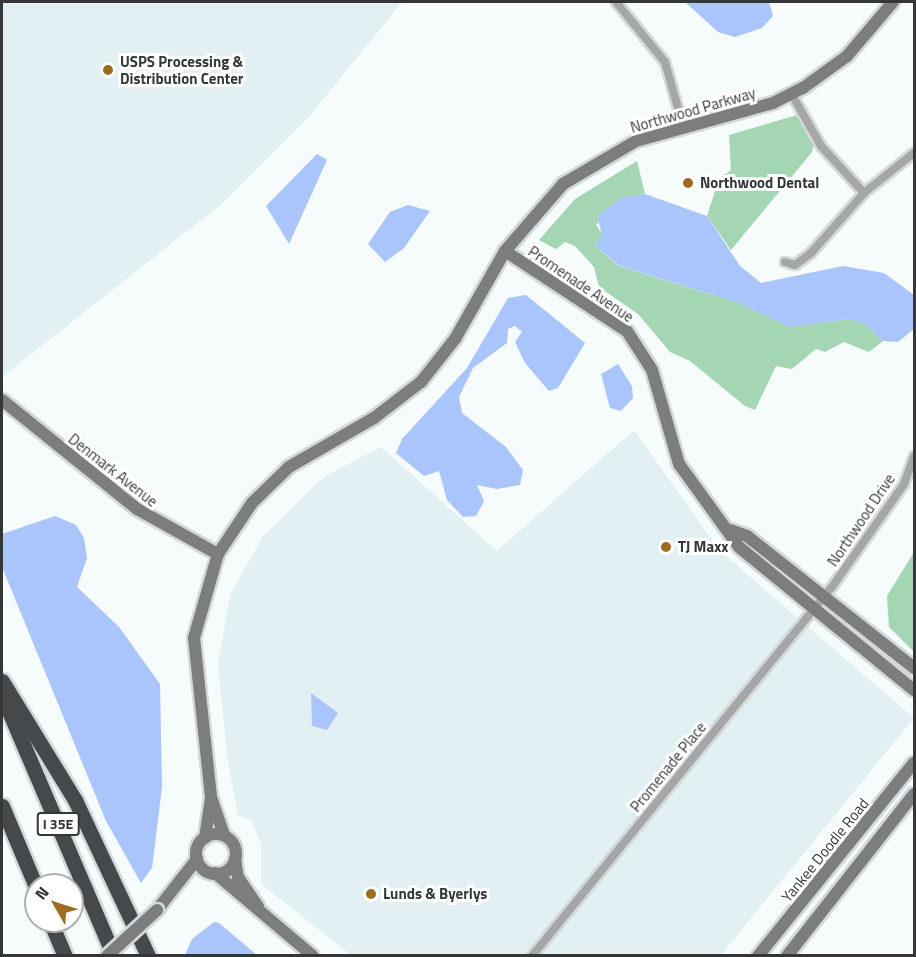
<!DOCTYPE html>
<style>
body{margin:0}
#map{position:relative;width:916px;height:957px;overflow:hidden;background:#f6fbfc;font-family:"Titillium Web",sans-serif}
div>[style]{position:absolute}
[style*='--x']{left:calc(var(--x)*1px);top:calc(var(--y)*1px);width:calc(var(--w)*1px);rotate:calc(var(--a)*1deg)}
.built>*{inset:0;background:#e2f0f3}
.green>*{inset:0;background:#a4d6b4}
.water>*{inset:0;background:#aac5fb}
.roads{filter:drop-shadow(2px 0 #d3d8d9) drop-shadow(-2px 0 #d3d8d9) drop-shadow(0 2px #d3d8d9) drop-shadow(0 -2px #d3d8d9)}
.street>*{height:8px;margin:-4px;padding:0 4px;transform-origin:4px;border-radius:4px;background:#a4a6a7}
.secondary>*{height:12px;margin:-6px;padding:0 6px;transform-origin:6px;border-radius:6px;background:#7b7d7f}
.secondary>.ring{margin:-6px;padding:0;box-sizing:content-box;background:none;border:12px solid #7b7d7f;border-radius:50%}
.highway>*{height:15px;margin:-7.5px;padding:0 7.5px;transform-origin:7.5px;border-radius:7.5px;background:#45494b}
.bridges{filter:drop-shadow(2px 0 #d3d8d9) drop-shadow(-2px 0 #d3d8d9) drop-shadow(0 2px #d3d8d9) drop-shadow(0 -2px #d3d8d9)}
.secondary-bridge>*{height:12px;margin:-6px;padding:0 6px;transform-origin:6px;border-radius:6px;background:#7b7d7f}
.dots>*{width:16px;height:16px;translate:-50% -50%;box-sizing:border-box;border:3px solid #fff;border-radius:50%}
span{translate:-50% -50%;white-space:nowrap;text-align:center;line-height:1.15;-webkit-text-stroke:6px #fff;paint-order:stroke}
.shield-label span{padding:2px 4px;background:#fff;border:2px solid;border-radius:4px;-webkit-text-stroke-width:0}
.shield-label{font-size:14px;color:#343637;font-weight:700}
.poi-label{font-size:15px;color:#343637;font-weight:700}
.left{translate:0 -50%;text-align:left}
.street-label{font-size:15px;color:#343637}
.frame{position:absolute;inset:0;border:3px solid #343637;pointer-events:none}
.north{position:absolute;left:24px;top:873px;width:60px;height:60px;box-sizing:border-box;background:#fff;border:2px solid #aeafaf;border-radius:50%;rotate:309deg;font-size:16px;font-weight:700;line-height:24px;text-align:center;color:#343637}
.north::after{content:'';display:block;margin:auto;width:21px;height:27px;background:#9d6c20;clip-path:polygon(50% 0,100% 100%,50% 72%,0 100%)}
</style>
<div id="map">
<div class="built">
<i style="clip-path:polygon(2px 2px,402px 2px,312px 113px,219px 206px,2px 377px)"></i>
<i style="clip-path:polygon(634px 430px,720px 551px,914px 718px,721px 955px,351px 955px,261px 884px,261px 844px,252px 821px,238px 815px,227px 756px,218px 665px,230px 595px,263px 536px,325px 476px,381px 447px,497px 551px)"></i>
</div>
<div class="green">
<i style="clip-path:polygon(797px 115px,814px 144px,812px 152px,731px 250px,707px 216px,719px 179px,731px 170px,729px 135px)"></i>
<i style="clip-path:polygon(637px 161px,645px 194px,621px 198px,596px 225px,603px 235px,595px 246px,619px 266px,736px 302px,790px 327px,848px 319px,863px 323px,883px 341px,869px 352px,844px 342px,825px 352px,816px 349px,792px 369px,776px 366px,755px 410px,745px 406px,690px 361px,670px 352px,638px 314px,599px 287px,594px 267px,575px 246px,565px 242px,556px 249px,539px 240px,575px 199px)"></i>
<i style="clip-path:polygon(914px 552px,914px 652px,889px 627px,887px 596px)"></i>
</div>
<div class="water">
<i style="clip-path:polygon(685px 2px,769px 2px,773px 16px,762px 28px,735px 37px,718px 32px)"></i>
<i style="clip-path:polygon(317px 154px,327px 160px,289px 244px,266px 206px)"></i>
<i style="clip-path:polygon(645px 194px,707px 216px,740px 266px,761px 283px,843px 266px,884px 273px,914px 295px,914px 329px,898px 342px,883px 341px,863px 323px,848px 319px,790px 327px,736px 302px,620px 266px,595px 246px,602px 235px,597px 216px,621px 198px)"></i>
<i style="clip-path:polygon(408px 205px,430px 211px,404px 248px,385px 262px,368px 244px,390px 212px)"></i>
<i style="clip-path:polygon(526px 295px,585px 343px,558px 388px,549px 391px,525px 363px,515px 342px,522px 332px,515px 326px,508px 329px,507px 343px,473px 368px,459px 397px,462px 413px,506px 447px,523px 470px,520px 485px,497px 489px,477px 485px,484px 501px,476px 516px,463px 517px,447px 500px,439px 471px,424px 476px,396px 453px,402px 439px,467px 368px,508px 298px)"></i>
<i style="clip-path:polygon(618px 364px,632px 386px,633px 398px,621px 411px,610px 408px,601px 374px)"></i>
<i style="clip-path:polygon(55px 516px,76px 525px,84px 538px,87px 558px,77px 587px,119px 627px,160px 684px,162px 787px,152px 868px,141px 883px,106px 821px,2px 567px,2px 534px)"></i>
<i style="clip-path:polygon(311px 693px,338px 713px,327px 730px,312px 726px)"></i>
<i style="clip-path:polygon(214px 922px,219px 923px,257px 955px,185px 955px,192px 939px)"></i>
</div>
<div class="roads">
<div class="street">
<i style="--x:616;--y:2;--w:77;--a:50.8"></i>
<i style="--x:665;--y:62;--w:66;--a:74.3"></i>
<i style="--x:791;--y:93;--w:61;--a:60.5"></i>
<i style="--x:821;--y:146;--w:64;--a:47.5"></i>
<i style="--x:864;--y:193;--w:64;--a:-38.7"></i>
<i style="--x:785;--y:262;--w:10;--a:17"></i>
<i style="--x:795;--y:265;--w:20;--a:-37"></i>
<i style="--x:811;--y:253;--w:80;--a:-48.5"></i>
<i style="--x:532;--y:956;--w:476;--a:-50.9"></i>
<i style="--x:832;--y:587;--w:126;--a:-55"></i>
<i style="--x:904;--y:484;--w:30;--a:-70"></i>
</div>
<div class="secondary">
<i style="--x:505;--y:251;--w:146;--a:33.3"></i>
<i style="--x:627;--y:331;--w:46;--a:57.3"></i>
<i style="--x:652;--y:370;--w:98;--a:74"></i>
<i style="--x:679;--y:464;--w:102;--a:54.1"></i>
<i style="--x:739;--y:547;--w:226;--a:39.3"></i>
<i style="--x:2;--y:400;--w:174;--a:38.9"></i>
<i style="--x:137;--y:509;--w:93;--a:29.1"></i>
<i style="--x:730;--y:530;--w:18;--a:19"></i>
<i style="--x:747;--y:536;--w:213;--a:38.3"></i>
<i class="ring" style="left:196px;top:834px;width:28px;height:28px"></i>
<i style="--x:224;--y:835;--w:40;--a:-108.9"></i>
<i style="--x:211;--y:797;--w:160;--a:-96.1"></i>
<i style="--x:194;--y:638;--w:87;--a:-74.1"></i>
<i style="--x:218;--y:554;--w:61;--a:-56.3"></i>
<i style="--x:252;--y:503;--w:52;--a:-44.2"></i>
<i style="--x:289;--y:467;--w:98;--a:-30"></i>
<i style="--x:374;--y:418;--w:59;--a:-37.5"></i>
<i style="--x:421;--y:382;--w:55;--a:-51.7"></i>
<i style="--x:455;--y:339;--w:101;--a:-60.4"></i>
<i style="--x:505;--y:251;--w:89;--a:-49.1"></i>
<i style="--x:563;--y:184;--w:85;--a:-30.5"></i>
<i style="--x:636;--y:141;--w:142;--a:-15.5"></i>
<i style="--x:773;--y:103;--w:34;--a:-27"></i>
<i style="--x:803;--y:88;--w:54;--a:-36"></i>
<i style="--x:847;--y:56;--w:71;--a:-49.6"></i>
<i style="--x:205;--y:838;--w:40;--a:-81.5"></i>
<i style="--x:235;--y:859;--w:18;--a:81"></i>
<i style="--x:238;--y:877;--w:36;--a:56"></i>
<i style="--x:215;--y:873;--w:128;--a:40.3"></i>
<i style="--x:157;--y:910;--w:65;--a:-51.9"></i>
<i style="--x:758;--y:956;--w:248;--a:-51.1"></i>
<i style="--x:787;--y:956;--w:206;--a:-51.9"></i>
</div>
<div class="highway">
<i style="--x:2;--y:681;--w:140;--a:58.5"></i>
<i style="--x:75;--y:800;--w:172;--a:64.9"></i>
<i style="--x:5;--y:702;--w:276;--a:66.8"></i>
<i style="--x:2;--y:806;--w:88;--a:67.2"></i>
<i style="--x:50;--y:921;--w:38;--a:67"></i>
</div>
</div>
<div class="bridges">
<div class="secondary-bridge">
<i style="--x:107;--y:956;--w:68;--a:-42.6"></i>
</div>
</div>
<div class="dots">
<i style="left:108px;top:70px;background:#9d6c20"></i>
<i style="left:688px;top:183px;background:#9d6c20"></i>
<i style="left:666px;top:547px;background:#9d6c20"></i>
<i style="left:371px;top:894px;background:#9d6c20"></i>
</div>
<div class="shield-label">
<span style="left:58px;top:824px">I 35E</span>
</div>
<div class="poi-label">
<span class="left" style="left:120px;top:70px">USPS Processing &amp;<br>Distribution Center</span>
<span class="left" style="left:700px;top:183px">Northwood Dental</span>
<span class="left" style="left:678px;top:547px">TJ Maxx</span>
<span class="left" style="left:383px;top:894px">Lunds &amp; Byerlys</span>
</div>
<div class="street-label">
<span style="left:693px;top:110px;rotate:-16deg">Northwood Parkway</span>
<span style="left:581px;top:284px;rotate:34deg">Promenade Avenue</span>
<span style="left:113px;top:470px;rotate:38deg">Denmark Avenue</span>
<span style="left:861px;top:520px;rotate:-56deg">Northwood Drive</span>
<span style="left:668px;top:767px;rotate:-51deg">Promenade Place</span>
<span style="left:825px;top:850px;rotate:-51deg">Yankee Doodle Road</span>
</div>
<div class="frame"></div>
<div class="north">N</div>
</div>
